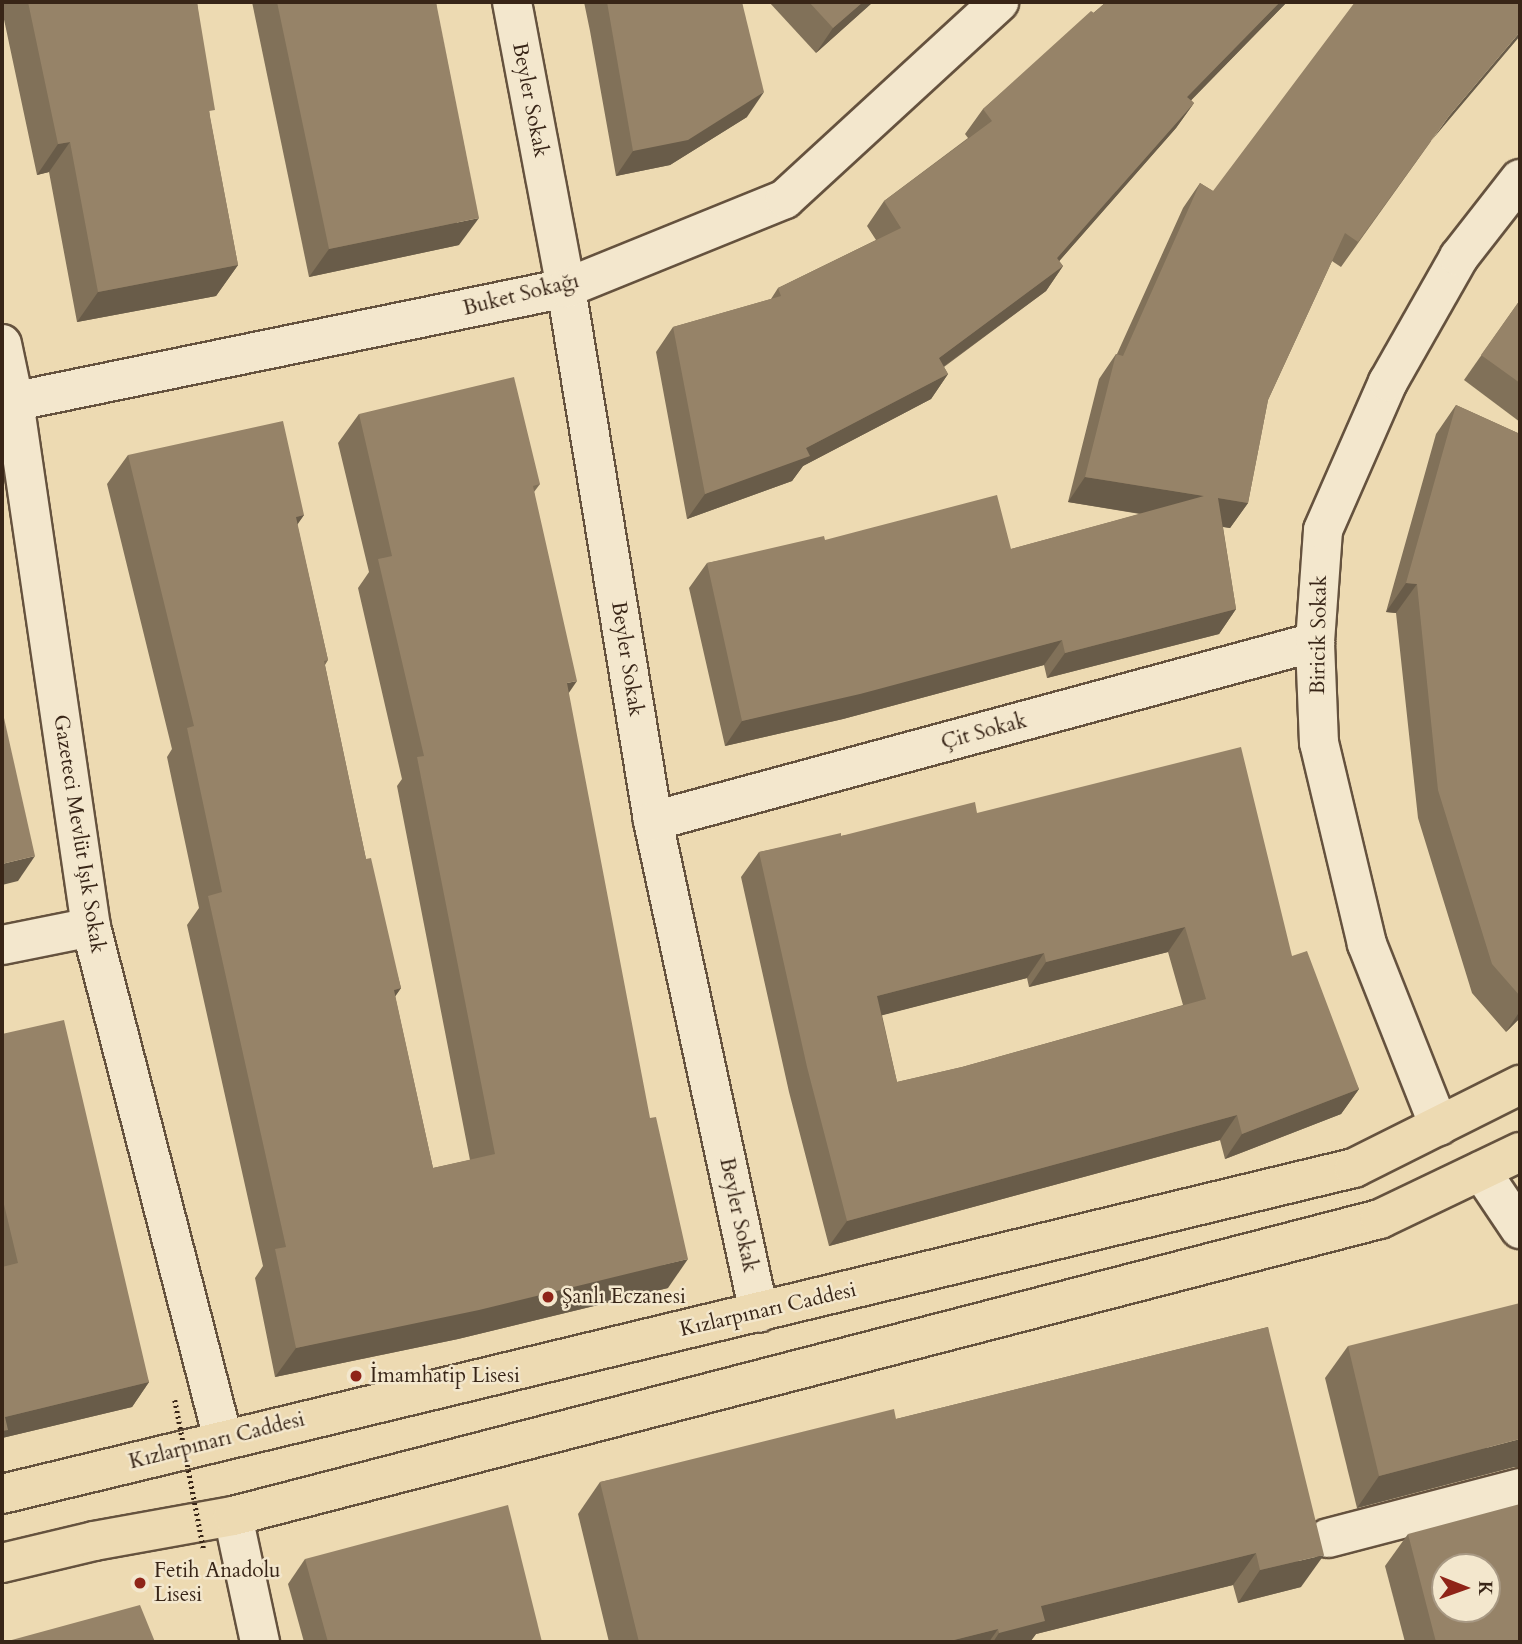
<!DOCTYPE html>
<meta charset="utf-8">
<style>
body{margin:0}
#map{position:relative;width:1522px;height:1644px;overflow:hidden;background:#eddab2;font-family:Cardo,serif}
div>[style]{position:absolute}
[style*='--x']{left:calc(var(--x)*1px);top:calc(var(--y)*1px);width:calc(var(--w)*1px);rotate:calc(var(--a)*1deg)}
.roads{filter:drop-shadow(2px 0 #65523e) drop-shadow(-2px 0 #65523e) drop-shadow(0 2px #65523e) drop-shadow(0 -2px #65523e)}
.minor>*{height:38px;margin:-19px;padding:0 19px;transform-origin:19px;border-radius:19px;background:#f3e7cd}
.major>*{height:38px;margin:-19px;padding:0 19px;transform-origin:19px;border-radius:19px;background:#eddab2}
.path-bridge>*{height:4.5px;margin-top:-2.25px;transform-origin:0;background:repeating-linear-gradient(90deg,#382517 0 2px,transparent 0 5.5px)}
.wall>*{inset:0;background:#817159}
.shaded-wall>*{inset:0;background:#695c49}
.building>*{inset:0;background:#968368}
.dots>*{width:19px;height:19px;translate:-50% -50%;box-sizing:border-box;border:4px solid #f3e7cd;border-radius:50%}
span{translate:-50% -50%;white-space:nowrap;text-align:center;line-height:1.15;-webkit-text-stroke:5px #f3e7cd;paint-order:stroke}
.street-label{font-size:21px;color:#382517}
.poi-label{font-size:21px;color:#382517}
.left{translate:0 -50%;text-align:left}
.frame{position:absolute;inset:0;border:4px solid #382517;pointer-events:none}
.north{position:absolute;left:1431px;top:1553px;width:70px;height:70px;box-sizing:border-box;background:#f3e7cd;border:2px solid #a89984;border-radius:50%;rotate:91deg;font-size:19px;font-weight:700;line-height:28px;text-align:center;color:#382517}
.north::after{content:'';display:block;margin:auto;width:24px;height:32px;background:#8f2418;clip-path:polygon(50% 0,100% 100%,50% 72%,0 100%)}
</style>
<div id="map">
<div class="roads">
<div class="minor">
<i style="--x:512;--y:2;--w:291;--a:79.3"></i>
<i style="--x:566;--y:288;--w:540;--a:80.73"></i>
<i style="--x:653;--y:821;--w:503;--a:77.84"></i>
<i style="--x:2;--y:344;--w:58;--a:78.1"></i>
<i style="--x:14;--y:401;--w:532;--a:81.67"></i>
<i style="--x:91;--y:927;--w:529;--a:75.54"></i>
<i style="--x:2;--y:404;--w:576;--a:-11.62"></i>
<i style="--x:566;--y:288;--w:236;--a:-22.1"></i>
<i style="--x:785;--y:199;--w:291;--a:-42.6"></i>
<i style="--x:653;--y:821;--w:686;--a:-15.13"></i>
<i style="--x:2;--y:945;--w:91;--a:-11.4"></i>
<i style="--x:1439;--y:1126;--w:196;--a:-111.6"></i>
<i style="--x:1367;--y:944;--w:207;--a:-103.4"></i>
<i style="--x:1319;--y:743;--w:101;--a:-92.3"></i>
<i style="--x:1315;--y:642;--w:112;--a:-85.9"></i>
<i style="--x:1323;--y:530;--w:162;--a:-66.3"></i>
<i style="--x:1388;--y:382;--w:144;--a:-60.4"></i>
<i style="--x:1459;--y:257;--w:99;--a:-52"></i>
<i style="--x:1481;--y:1171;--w:70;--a:56.1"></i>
<i style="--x:233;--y:1516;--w:129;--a:77.9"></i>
<i style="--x:1328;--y:1538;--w:198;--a:-14.6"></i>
</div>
<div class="major">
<i style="--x:2;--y:1494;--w:1391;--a:-13.56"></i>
<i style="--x:1354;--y:1168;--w:186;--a:-26.6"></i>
<i style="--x:2;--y:1563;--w:95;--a:-13.4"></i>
<i style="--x:94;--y:1541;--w:141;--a:-10.2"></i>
<i style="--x:233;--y:1516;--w:1185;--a:-14.52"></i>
<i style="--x:1380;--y:1219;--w:155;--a:-25.6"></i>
</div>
</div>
<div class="path-bridge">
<i style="--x:175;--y:1400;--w:153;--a:79.1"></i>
</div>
<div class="wall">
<i style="clip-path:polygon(2px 2px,197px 2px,210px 118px,238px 265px,216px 296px,77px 322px,49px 172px,37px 175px,2px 10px)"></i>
<i style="clip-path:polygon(252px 2px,436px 2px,459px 245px,309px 277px)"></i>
<i style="clip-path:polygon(584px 2px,742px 2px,747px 117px,670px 165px,616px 176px,590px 31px)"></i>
<i style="clip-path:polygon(769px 2px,873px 2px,816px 53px)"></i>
<i style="clip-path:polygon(1106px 2px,1287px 2px,1191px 100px,1194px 103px,1176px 128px,1059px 261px,1063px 266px,1046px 291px,944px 367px,948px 374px,931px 399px,803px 466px,792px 481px,687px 519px,656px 352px,673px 327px,771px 299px,778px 288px,876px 240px,867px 226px,884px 201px,968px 138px,965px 134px,983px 109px)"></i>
<i style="clip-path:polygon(1431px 141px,1341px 267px,1332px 261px,1268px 400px,1248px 503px,1230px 528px,1223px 527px,1236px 609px,1219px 634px,1047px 678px,1044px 665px,843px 719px,725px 746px,689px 588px,707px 563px,825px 540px,1011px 549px,1140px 514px,1068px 502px,1099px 379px,1116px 354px,1117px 354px,1183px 208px,1200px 183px,1213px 191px)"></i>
<i style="clip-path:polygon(1520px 300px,1520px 422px,1464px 380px)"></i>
<i style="clip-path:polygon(1456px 405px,1520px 434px,1520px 1018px,1506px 1032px,1472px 993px,1418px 818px,1396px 613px,1386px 612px,1436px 434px)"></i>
<i style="clip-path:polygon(359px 414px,540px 484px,534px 492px,668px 1288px,458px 1339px,275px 1377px,255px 1278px,263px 1266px,187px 925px,199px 908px,167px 757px,172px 749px,107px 484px,128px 455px,304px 515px,297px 524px,328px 660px,325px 665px,366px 859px,401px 988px,395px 996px,433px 1168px,470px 1160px,397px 786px,402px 779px,358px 588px,369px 572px,338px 443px)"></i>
<i style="clip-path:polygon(evenodd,977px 813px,1292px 956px,1359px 1089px,1341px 1114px,1225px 1159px,1220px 1140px,829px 1246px,789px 1092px,741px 877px,759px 852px,841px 836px,977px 813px,1168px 952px,1183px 1005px,962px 1067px,897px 1082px,882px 1015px,1027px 978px,1029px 987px,1168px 952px)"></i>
<i style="clip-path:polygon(2px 1034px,149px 1382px,132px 1407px,2px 1438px)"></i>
<i style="clip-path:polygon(1268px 1327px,1301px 1587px,1238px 1603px,1233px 1585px,1036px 1634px,1030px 1642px,609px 1642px,578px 1514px,600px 1482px,896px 1419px)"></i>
<i style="clip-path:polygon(1348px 1346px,1514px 1467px,1357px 1508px,1325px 1378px)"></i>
<i style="clip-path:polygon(1408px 1534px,1520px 1642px,1405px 1642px,1385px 1566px)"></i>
<i style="clip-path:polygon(305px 1559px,542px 1642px,304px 1642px,288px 1584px)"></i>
</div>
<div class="shaded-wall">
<i style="clip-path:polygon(863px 2px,873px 2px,816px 53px,833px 28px)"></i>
<i style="clip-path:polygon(1280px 2px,1287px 2px,1170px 122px,1187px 97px)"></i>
<i style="clip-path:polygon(1520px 32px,1520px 36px,1431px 141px,1341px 267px,1449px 116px)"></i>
<i style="clip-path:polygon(764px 92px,747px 117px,670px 165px,616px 176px,633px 151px)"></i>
<i style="clip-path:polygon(1194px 103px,1176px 128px,1040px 283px,1057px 258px)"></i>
<i style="clip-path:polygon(70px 142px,49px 172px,37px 175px,58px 144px)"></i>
<i style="clip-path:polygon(479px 218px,459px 245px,309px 277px,329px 249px)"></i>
<i style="clip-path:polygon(238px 265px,216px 296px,77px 322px,98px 292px)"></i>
<i style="clip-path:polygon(1063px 266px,1046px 291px,921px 383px,939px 358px)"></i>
<i style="clip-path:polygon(948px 374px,931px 399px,803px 466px,792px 481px,687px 519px,705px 494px,806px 448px)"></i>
<i style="clip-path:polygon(1085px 477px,1204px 496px,1186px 521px,1068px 502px)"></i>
<i style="clip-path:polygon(1218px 498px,1248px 503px,1230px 528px,1201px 523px)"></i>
<i style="clip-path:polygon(304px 515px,284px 544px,296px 517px)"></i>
<i style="clip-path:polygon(1406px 583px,1417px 584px,1396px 613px,1386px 612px)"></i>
<i style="clip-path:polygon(1236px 609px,1219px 634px,1047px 678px,1065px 653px)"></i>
<i style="clip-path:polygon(1062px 640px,1044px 665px,843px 719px,725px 746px,742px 721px)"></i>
<i style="clip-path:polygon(577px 681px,557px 710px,567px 683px)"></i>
<i style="clip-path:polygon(35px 856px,18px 881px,2px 885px,2px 864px)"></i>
<i style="clip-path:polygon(1185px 927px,1168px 952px,1029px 987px,1046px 962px)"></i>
<i style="clip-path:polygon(1044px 953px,1027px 978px,860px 1021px,877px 996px)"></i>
<i style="clip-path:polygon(401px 988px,381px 1017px,394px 990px)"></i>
<i style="clip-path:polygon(1520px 1011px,1520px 1018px,1506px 1032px)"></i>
<i style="clip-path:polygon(1359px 1089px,1341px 1114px,1225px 1159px,1242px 1134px)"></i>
<i style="clip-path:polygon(1237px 1115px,1220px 1140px,829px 1246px,847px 1221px)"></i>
<i style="clip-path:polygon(688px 1259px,668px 1288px,458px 1339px,275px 1377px,296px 1348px)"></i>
<i style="clip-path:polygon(149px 1382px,132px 1407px,2px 1438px,2px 1421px,5px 1417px)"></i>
<i style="clip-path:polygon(1520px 1439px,1520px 1467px,1514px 1467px,1357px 1508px,1379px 1476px)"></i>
<i style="clip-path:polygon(1256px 1553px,1233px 1585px,1036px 1634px,1030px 1642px,993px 1642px,999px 1633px,1041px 1606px)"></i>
<i style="clip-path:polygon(1324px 1555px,1301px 1587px,1238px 1603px,1260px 1570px)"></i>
<i style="clip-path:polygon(998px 1629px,989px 1642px,946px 1642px)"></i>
</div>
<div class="building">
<i style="clip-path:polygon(28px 2px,197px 2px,215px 110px,209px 111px,238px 265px,98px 292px,70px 142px,58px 144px)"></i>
<i style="clip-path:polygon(277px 2px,436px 2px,479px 218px,329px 249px)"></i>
<i style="clip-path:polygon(607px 2px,742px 2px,764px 92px,688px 140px,633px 151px)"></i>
<i style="clip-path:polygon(809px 2px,863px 2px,833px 28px)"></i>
<i style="clip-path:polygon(1106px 2px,1280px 2px,1187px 97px,1194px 103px,1057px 258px,1063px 266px,939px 358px,948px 374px,806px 448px,810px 456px,705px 494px,673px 327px,781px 296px,778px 288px,901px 228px,884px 201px,992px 121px,983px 109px,1091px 11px,1094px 13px)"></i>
<i style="clip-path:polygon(1355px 2px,1520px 2px,1520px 32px,1449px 116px,1358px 242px,1345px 233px,1268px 400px,1248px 503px,1218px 498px,1236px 609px,1065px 653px,1062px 640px,860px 694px,742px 721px,707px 563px,824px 536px,825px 540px,997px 495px,1011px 549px,1204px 496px,1085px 477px,1116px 354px,1123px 356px,1200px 183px,1213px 191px)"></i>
<i style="clip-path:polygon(1520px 300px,1520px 383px,1481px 355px)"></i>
<i style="clip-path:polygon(514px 377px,540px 484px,533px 486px,577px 681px,567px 683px,650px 1118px,656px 1117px,688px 1259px,479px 1310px,296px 1348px,275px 1249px,286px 1247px,208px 896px,222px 892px,187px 728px,194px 726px,128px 455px,283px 421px,304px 515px,296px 517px,328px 660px,324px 661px,366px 859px,371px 858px,401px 988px,394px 990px,433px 1168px,495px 1154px,417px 757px,424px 756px,378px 559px,392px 556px,359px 414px)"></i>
<i style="clip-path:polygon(1456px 405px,1520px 434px,1520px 996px,1492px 964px,1438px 790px,1417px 584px,1406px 583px)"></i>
<i style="clip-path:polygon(2px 709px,35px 856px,2px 864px)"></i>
<i style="clip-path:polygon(evenodd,1241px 747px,1292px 956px,1307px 951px,1359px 1089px,1242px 1134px,1237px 1115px,847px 1221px,807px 1067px,759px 852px,841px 833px,841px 836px,975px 802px,977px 813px,1241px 747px,1185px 927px,1206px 999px,962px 1067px,897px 1082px,877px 996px,1044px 953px,1046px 962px,1185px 927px)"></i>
<i style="clip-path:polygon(64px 1020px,149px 1382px,5px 1417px,8px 1430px,2px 1431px,2px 1267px,18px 1263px,2px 1196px,2px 1034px)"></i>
<i style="clip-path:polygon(1520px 1303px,1520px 1439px,1379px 1476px,1348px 1346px)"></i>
<i style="clip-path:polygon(1268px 1327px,1324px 1555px,1260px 1570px,1256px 1553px,1041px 1606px,1045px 1621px,999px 1633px,998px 1629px,946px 1642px,639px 1642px,600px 1482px,894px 1409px,896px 1419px)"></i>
<i style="clip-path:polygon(evenodd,1520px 1504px,1520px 1642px,1436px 1642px,1408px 1534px,1520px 1504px,1445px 1567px,1487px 1567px,1487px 1609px,1445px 1609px,1445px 1567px)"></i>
<i style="clip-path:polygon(508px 1505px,542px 1642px,328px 1642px,305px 1559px)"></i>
<i style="clip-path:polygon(140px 1605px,155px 1642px,8px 1642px,8px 1641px)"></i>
</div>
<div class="dots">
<i style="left:548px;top:1297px;background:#8f2418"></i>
<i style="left:356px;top:1376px;background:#8f2418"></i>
<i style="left:140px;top:1583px;background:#8f2418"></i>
</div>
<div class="street-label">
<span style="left:530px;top:100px;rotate:79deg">Beyler Sokak</span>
<span style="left:521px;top:295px;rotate:-14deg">Buket Sokağı</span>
<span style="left:1319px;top:635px;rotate:-89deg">Biricik Sokak</span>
<span style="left:627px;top:659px;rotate:81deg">Beyler Sokak</span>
<span style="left:984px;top:732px;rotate:-15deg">Çit Sokak</span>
<span style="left:79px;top:834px;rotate:81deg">Gazeteci Mevlüt Işık Sokak</span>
<span style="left:738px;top:1215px;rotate:78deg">Beyler Sokak</span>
<span style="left:768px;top:1310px;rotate:-13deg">Kızlarpınarı Caddesi</span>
<span style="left:217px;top:1441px;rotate:-14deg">Kızlarpınarı Caddesi</span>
</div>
<div class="poi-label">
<span class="left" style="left:562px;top:1297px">Şanlı Eczanesi</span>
<span class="left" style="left:370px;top:1376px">İmamhatip Lisesi</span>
<span class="left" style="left:154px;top:1583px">Fetih Anadolu<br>Lisesi</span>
</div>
<div class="frame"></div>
<div class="north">K</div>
</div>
